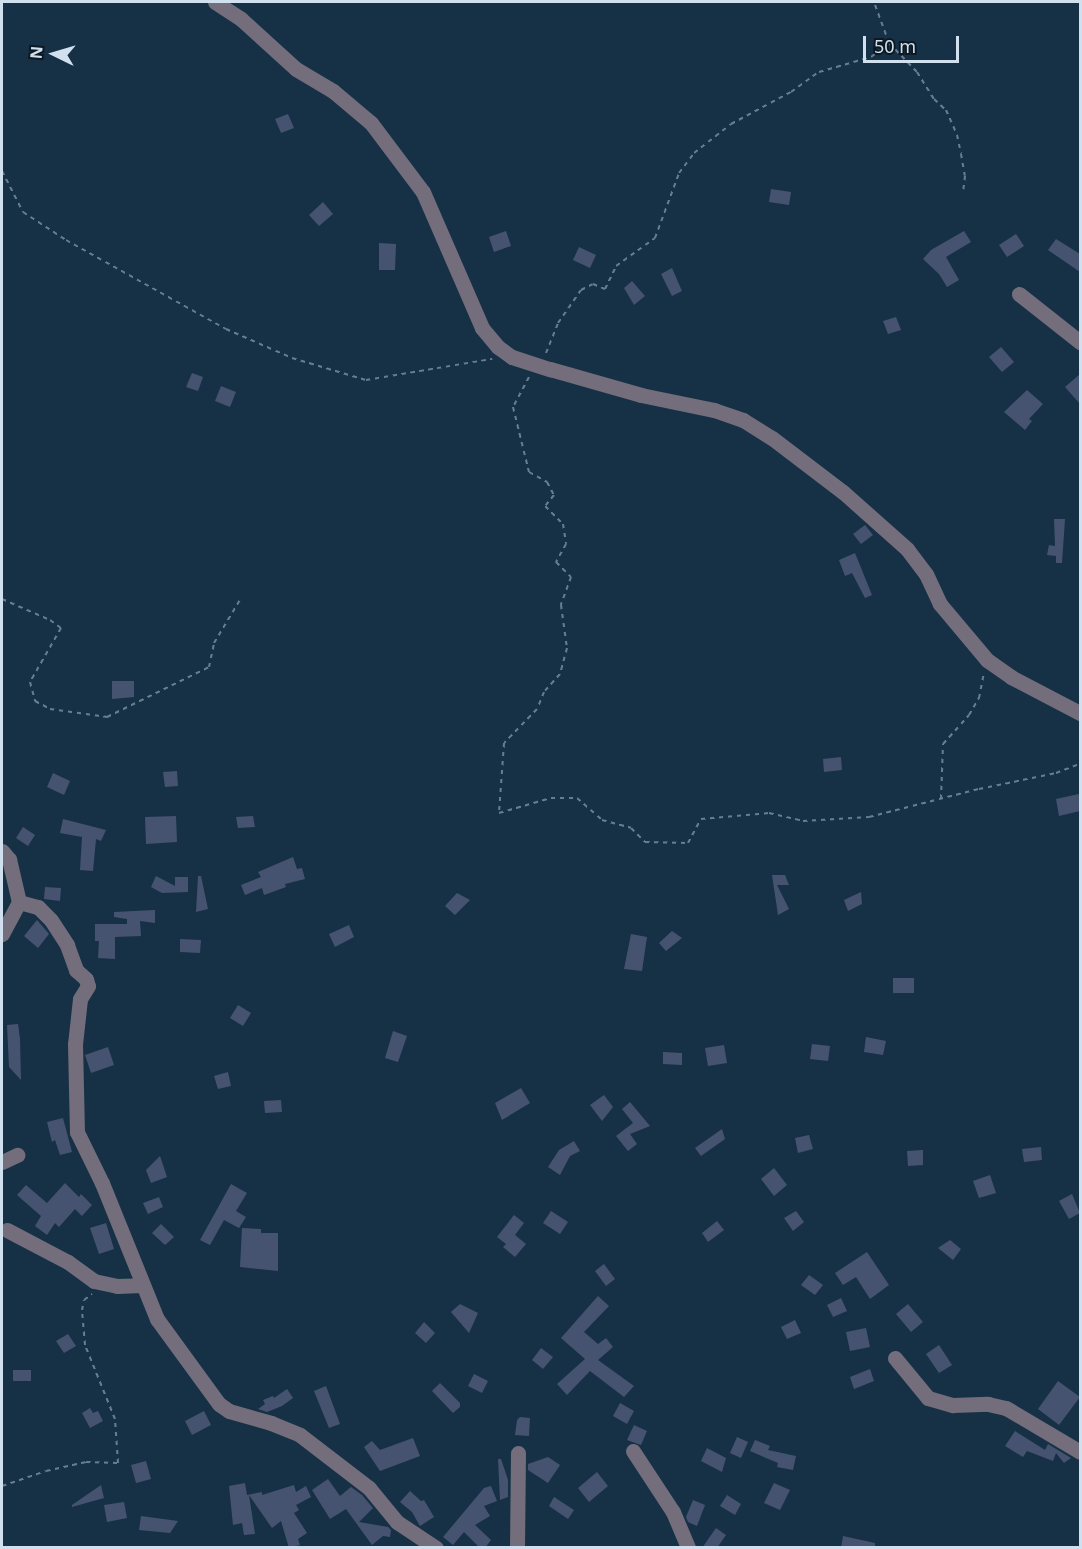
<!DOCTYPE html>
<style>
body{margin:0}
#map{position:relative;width:1082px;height:1549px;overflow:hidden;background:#163146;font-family:"Noto Sans",sans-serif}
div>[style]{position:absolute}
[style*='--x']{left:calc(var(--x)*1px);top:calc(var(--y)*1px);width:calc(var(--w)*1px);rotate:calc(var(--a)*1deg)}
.building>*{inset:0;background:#465370}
.path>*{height:2px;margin-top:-1px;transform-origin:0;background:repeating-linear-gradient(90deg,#687e90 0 4.5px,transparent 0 9px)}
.minor>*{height:15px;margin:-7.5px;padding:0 7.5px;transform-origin:7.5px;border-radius:7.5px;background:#746e7c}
span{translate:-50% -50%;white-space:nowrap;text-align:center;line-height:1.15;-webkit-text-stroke:5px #0c1822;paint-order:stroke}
.frame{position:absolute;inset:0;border:3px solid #d1e0ee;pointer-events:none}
.north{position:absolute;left:24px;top:24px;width:60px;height:60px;-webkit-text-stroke:4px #0c1822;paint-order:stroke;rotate:275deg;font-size:16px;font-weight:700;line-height:24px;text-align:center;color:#d1e0ee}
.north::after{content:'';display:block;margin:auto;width:21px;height:27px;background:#d1e0ee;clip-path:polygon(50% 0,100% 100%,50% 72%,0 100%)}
.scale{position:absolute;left:863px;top:36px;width:96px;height:27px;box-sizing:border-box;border:3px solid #d1e0ee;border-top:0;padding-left:8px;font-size:18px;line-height:21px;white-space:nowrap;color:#d1e0ee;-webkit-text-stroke:4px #0c1822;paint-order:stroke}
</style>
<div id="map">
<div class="building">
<i style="clip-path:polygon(288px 114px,294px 128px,281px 133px,275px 119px)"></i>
<i style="clip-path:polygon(771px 189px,791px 192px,789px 205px,769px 202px)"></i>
<i style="clip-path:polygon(323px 202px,333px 214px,319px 226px,309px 215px)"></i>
<i style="clip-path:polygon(506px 231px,511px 246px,494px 252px,489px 237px)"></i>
<i style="clip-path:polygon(964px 231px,971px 242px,946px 257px,959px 280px,947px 287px,939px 274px,923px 259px,931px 250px)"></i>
<i style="clip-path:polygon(1016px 234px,1024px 246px,1007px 257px,999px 245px)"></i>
<i style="clip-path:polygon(1056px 239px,1080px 254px,1080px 272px,1048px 250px)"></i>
<i style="clip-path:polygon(379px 243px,396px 244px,395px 270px,379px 270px)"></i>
<i style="clip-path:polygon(579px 247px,596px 255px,590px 268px,573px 260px)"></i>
<i style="clip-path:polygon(672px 268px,682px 291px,672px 296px,661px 274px)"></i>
<i style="clip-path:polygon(632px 281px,645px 296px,634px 305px,624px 288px)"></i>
<i style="clip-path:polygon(896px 317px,901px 330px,888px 334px,883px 321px)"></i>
<i style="clip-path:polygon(1001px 347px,1014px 362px,1002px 372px,989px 357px)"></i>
<i style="clip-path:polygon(192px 373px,203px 377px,198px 391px,186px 387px)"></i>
<i style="clip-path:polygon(1080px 374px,1080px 404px,1065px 387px)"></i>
<i style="clip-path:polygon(221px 386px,236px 392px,230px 407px,215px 401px)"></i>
<i style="clip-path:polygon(1027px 390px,1043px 404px,1029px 419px,1032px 421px,1025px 430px,1004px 412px)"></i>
<i style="clip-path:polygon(1054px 519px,1065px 519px,1062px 563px,1056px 563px,1056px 556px,1047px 555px,1049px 545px,1055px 546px)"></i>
<i style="clip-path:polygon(865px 525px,873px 535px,861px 544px,853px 534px)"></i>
<i style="clip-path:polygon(855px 553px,872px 595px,865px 598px,852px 573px,845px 576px,839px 560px)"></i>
<i style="clip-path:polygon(112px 681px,134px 681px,134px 697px,112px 699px)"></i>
<i style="clip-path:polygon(841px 757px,842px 770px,824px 772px,823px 759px)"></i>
<i style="clip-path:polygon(177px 771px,178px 786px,165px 787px,163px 772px)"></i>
<i style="clip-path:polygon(53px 773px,70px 781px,64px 795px,47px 787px)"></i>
<i style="clip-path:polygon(1079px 794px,1080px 811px,1059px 816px,1056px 799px)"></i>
<i style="clip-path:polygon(176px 816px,177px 842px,146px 844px,145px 817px)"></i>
<i style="clip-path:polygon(253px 816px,255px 827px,238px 828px,236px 817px)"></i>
<i style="clip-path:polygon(63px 819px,106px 830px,101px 841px,96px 839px,93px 871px,80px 870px,82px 837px,60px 833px)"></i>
<i style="clip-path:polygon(23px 827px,35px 835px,28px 846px,16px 838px)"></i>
<i style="clip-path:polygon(293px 857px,297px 869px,302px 868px,305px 879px,285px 884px,286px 887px,264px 895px,262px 888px,245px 895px,241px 885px,261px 877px,258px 872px)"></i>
<i style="clip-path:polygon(772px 875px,785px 875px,789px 885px,777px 885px,789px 909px,778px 915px)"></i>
<i style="clip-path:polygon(156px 876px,175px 886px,175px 877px,188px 877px,188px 892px,162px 893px,151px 887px)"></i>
<i style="clip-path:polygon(198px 876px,201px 876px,208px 909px,196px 912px)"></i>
<i style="clip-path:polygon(45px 887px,61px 888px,60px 901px,44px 899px)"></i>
<i style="clip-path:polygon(861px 892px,862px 904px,848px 911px,844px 900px)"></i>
<i style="clip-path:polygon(457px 893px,470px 900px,455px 915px,445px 906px)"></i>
<i style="clip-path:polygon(155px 910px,155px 923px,140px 921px,141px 936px,115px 937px,115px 959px,98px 958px,99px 941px,95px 941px,95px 924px,127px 924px,127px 919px,114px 917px,114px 912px)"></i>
<i style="clip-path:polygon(37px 920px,49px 934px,38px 948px,24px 936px)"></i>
<i style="clip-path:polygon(349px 925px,354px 937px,335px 947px,329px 934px)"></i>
<i style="clip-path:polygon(672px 931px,682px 938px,666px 951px,659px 943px)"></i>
<i style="clip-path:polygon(631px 934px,647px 937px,642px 971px,624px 969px)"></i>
<i style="clip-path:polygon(180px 939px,201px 940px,200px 953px,180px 952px)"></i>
<i style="clip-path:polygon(893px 978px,914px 978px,914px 993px,893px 993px)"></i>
<i style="clip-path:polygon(238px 1005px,251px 1013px,243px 1026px,230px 1018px)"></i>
<i style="clip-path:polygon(18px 1024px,20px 1039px,21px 1080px,9px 1067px,7px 1025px)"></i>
<i style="clip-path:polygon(393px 1031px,407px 1036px,398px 1062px,385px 1058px)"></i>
<i style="clip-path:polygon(866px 1037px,886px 1041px,883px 1055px,864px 1052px)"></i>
<i style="clip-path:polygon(812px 1044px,830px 1046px,828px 1061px,810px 1059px)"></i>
<i style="clip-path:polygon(724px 1045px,727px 1063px,708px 1066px,705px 1048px)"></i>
<i style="clip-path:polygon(108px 1047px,114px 1065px,91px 1073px,85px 1055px)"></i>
<i style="clip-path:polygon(663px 1052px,682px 1053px,682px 1065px,663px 1064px)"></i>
<i style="clip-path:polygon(228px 1072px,231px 1086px,218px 1089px,214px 1076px)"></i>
<i style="clip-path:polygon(521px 1088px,530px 1103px,502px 1120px,495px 1103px)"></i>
<i style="clip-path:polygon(604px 1095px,613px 1107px,602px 1121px,590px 1105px)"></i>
<i style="clip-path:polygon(281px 1100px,282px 1112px,265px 1113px,264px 1101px)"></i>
<i style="clip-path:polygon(630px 1102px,650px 1126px,630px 1134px,637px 1144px,628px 1151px,616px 1136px,633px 1123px,622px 1109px)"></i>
<i style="clip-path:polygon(63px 1118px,72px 1152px,60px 1155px,55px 1140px,52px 1142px,47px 1122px)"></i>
<i style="clip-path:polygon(722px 1129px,725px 1139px,701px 1156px,695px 1148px)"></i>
<i style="clip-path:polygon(809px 1135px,813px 1149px,798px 1153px,795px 1138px)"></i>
<i style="clip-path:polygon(574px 1141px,580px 1151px,570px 1156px,560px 1175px,548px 1167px,559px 1150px)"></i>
<i style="clip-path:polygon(1041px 1147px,1042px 1160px,1024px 1162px,1022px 1149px)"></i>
<i style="clip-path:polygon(923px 1150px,923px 1165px,908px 1166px,907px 1151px)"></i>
<i style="clip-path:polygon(160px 1156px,167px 1177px,151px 1183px,146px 1170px)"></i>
<i style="clip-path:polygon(774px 1168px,787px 1185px,774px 1196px,761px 1179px)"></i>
<i style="clip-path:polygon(990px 1175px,996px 1193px,979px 1198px,973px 1181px)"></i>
<i style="clip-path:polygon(65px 1183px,79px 1197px,81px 1194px,92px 1205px,82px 1216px,75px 1209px,59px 1227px,55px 1223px,47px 1235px,35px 1226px,41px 1216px,17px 1195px,26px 1185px,47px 1203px)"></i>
<i style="clip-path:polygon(231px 1184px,247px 1193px,236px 1211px,246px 1217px,239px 1228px,224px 1220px,210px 1245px,200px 1240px)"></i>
<i style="clip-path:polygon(1072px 1194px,1080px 1213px,1069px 1219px,1059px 1201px)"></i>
<i style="clip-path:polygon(159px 1197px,163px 1207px,148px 1214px,143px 1203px)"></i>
<i style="clip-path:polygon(551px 1211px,568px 1222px,560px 1234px,543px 1223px)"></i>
<i style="clip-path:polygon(796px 1211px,804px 1222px,793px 1231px,784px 1218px)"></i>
<i style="clip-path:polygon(514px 1215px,524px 1223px,515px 1235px,526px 1244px,515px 1257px,503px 1247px,506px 1244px,497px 1237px)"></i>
<i style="clip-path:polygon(717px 1221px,724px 1230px,708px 1242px,702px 1233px)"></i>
<i style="clip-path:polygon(106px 1223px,114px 1249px,99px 1254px,90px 1228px)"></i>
<i style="clip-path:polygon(161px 1224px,174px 1237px,165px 1245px,152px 1233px)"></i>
<i style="clip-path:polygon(242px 1228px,261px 1229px,261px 1233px,278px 1233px,278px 1271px,240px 1267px)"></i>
<i style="clip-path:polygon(950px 1240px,961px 1249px,953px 1260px,938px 1248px)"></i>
<i style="clip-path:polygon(867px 1252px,889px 1285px,870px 1299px,856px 1277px,843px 1285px,835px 1273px)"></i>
<i style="clip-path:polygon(604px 1264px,615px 1279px,606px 1286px,595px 1271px)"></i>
<i style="clip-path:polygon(809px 1275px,823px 1285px,815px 1295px,801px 1285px)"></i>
<i style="clip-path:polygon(598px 1296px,609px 1306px,584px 1332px,598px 1344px,606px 1338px,613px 1347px,598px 1360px,634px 1386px,624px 1397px,590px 1371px,567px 1395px,557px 1384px,585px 1359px,561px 1338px)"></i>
<i style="clip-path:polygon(841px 1298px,847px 1311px,833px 1317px,827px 1305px)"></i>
<i style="clip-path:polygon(460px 1304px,478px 1313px,469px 1333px,451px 1312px)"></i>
<i style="clip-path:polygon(908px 1304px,923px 1322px,911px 1332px,896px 1314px)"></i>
<i style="clip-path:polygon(795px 1320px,801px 1333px,787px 1339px,781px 1327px)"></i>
<i style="clip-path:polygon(424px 1322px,435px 1333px,426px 1343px,415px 1333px)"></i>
<i style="clip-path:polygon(866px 1328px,870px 1347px,850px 1351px,846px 1332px)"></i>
<i style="clip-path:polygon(68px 1334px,76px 1346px,64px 1353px,56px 1341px)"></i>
<i style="clip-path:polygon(939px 1345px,952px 1365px,939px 1373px,926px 1354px)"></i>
<i style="clip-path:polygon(541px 1348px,553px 1357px,543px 1369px,532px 1360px)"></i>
<i style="clip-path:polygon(870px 1369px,874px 1381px,854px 1389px,850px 1377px)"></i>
<i style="clip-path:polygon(13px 1370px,31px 1370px,31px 1381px,13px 1381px)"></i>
<i style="clip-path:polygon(474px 1374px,488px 1381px,482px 1393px,468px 1386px)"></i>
<i style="clip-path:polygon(1058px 1381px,1080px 1397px,1059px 1425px,1038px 1409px)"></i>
<i style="clip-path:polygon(440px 1383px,460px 1403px,460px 1407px,453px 1413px,432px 1391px)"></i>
<i style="clip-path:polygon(326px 1386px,340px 1424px,329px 1428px,314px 1391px)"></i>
<i style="clip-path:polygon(287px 1389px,293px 1398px,282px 1406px,267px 1412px,258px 1409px,265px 1404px,263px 1400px,273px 1396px,274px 1398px)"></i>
<i style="clip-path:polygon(620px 1403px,634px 1411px,627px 1424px,613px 1416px)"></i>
<i style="clip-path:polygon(90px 1408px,93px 1413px,98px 1411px,103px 1421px,90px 1428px,82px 1413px)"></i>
<i style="clip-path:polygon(204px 1411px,211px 1425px,192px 1435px,185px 1421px)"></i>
<i style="clip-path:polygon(520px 1417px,530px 1418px,529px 1436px,515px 1435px,517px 1420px)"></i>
<i style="clip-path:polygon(634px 1425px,647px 1431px,641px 1445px,627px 1440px)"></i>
<i style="clip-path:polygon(1015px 1431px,1045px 1450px,1048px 1444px,1071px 1458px,1064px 1463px,1056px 1453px,1053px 1461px,1027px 1451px,1023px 1457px,1005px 1446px)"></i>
<i style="clip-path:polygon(737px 1437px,748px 1442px,741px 1458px,730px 1453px)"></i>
<i style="clip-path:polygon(413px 1438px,420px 1456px,380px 1471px,364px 1447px,372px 1441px,380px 1450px)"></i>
<i style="clip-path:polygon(755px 1440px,770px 1446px,768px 1450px,796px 1456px,793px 1470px,777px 1467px,778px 1463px,750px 1451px)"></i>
<i style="clip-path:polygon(707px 1448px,726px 1458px,722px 1472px,701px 1461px)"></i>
<i style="clip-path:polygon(548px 1457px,560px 1465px,548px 1483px,528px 1470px,528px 1464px)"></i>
<i style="clip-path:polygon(498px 1459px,501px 1459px,508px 1480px,508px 1497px,500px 1500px)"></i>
<i style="clip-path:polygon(146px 1461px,151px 1479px,136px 1483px,131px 1465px)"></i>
<i style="clip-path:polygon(597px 1472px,608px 1486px,589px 1502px,578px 1488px)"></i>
<i style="clip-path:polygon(328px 1479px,340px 1496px,351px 1487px,362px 1495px,373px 1508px,359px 1522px,388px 1527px,391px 1530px,390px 1537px,383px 1536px,372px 1545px,346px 1509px,330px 1519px,312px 1490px)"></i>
<i style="clip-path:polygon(245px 1483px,247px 1495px,262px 1492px,262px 1495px,294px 1485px,296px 1492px,306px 1486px,311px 1497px,296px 1505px,299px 1510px,294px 1513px,307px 1533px,298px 1539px,300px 1545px,289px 1548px,281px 1521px,272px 1528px,249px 1495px,255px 1534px,244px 1535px,242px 1523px,233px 1525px,229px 1486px)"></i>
<i style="clip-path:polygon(774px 1483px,790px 1490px,780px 1510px,764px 1503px)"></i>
<i style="clip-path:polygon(101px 1485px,104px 1498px,72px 1507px,72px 1505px)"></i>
<i style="clip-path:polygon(491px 1486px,497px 1501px,484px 1506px,490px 1516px,475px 1525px,491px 1540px,485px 1548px,480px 1548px,464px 1532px,453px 1545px,443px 1537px,484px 1488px)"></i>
<i style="clip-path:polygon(410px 1491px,421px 1501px,424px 1500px,434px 1517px,420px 1526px,412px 1512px,400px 1502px)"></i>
<i style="clip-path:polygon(727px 1495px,741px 1504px,735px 1515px,720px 1506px)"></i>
<i style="clip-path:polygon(554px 1497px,574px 1510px,568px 1519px,549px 1506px)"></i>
<i style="clip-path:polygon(693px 1500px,705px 1505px,697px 1526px,688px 1522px,686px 1517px)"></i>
<i style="clip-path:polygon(124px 1502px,127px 1518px,107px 1522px,104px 1505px)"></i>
<i style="clip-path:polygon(141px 1516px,178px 1521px,170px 1533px,139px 1530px)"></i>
<i style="clip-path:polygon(716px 1528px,726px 1535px,717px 1548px,702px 1548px)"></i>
<i style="clip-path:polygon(843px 1536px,875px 1543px,875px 1548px,841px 1548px)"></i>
</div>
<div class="path">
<i style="--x:889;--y:43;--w:40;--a:46"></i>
<i style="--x:917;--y:72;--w:32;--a:58"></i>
<i style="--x:934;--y:99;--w:16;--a:43"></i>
<i style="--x:946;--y:110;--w:27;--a:66"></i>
<i style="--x:957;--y:135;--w:19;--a:78"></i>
<i style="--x:961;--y:154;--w:22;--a:80"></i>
<i style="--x:965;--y:176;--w:16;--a:97"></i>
<i style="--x:2;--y:171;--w:46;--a:62.9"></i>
<i style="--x:23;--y:212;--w:51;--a:33.1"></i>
<i style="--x:66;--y:240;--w:183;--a:29.1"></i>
<i style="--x:226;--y:329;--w:72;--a:23.7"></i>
<i style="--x:292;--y:358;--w:77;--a:16.6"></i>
<i style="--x:366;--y:380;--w:128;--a:-9.5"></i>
<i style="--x:546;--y:353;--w:32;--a:-68"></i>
<i style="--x:558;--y:323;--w:40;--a:-55.1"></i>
<i style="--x:581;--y:290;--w:13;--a:-27"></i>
<i style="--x:593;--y:284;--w:13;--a:23"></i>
<i style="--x:605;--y:289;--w:25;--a:-64"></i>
<i style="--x:616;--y:266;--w:48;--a:-35.7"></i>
<i style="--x:655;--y:238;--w:69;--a:-69.7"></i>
<i style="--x:679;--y:173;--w:25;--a:-53"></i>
<i style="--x:694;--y:153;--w:47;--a:-38.1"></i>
<i style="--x:731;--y:124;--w:68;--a:-28.1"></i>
<i style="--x:791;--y:92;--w:34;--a:-36"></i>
<i style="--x:819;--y:72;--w:54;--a:-16.1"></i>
<i style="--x:871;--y:57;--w:23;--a:-38"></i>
<i style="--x:889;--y:43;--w:44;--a:-110.1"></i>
<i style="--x:529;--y:377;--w:34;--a:118"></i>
<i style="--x:513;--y:407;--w:67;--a:76.2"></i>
<i style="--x:529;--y:472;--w:21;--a:29"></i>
<i style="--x:547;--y:482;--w:15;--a:62"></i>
<i style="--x:554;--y:495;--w:14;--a:129"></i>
<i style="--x:545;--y:506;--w:25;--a:45"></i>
<i style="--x:563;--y:524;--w:20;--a:81"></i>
<i style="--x:566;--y:544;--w:21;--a:119"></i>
<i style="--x:556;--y:562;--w:21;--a:45"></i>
<i style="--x:571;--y:577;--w:30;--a:110"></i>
<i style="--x:561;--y:605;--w:43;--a:82.1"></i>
<i style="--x:567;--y:648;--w:27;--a:105"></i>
<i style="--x:560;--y:674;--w:24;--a:132"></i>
<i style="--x:544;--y:692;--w:18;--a:112"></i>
<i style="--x:537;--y:709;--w:47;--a:134.1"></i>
<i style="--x:504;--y:743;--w:70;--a:94.1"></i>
<i style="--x:499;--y:813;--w:54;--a:-16.1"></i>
<i style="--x:551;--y:798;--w:26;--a:0"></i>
<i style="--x:577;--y:798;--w:33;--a:41"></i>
<i style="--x:602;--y:820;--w:30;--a:15"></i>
<i style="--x:631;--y:828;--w:20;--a:45"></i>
<i style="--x:645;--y:842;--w:43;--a:1.3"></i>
<i style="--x:688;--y:843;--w:27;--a:-62"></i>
<i style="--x:701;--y:819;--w:68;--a:-5"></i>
<i style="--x:769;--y:813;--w:35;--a:13"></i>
<i style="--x:803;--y:821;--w:66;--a:-3.5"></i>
<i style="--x:869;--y:817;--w:114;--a:-14.3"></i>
<i style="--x:979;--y:789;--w:79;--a:-11.7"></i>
<i style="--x:1056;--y:773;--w:26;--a:-21"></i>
<i style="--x:2;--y:599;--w:52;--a:23.6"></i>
<i style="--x:50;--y:620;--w:14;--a:36"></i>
<i style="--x:61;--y:628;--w:62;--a:119.9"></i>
<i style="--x:30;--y:682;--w:20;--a:75"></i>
<i style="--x:35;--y:701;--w:17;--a:28"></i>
<i style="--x:50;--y:709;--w:58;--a:8"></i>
<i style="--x:107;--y:717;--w:114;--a:-26.1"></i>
<i style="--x:209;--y:667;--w:25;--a:-78"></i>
<i style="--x:214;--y:643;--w:52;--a:-59"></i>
<i style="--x:941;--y:799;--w:55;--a:-87.9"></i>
<i style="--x:943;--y:744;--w:39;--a:-48"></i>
<i style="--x:969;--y:715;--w:20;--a:-60"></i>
<i style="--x:979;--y:698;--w:25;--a:-79"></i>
<i style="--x:2;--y:1486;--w:46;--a:-18.8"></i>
<i style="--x:46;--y:1471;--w:41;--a:-12.7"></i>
<i style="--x:86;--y:1462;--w:32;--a:2"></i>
<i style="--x:118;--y:1463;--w:44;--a:-93.9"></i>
<i style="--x:115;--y:1419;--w:80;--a:-112.1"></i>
<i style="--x:85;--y:1345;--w:35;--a:-95"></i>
<i style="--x:82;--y:1310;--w:10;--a:-79"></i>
<i style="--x:84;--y:1300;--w:10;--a:-37"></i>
</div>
<div class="minor">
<i style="--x:215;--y:2;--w:31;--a:33"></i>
<i style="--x:241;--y:19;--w:74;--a:42.3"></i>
<i style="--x:296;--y:69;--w:43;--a:30.7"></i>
<i style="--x:333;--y:91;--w:50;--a:40.1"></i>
<i style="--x:371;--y:123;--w:86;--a:53"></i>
<i style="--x:423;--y:192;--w:148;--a:66.5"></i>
<i style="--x:482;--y:328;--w:25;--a:50"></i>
<i style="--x:498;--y:347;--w:17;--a:36"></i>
<i style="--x:512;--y:357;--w:40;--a:18"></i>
<i style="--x:550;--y:369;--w:95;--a:15.9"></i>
<i style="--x:641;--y:395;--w:75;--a:11.6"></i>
<i style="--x:714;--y:410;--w:31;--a:19"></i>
<i style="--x:743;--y:420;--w:34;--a:32"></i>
<i style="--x:772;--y:438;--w:89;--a:37.3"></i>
<i style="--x:843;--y:492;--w:86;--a:41.7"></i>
<i style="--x:907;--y:549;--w:31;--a:53"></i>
<i style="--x:926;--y:574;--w:33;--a:65"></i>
<i style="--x:940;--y:604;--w:73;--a:50"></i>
<i style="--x:987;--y:660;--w:29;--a:35"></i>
<i style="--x:1011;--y:677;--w:78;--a:27.6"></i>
<i style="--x:1019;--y:294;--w:78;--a:38.2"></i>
<i style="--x:2;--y:851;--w:11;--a:49"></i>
<i style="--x:9;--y:859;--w:44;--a:76.9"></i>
<i style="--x:19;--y:902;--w:20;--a:15"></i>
<i style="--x:38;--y:907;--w:18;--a:45"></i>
<i style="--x:51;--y:920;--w:30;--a:57"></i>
<i style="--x:67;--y:945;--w:27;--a:70"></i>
<i style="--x:76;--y:970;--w:13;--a:42"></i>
<i style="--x:86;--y:979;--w:7;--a:74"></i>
<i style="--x:88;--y:986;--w:15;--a:122"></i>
<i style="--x:80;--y:999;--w:45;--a:96.3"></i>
<i style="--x:75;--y:1044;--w:88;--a:88.7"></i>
<i style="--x:77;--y:1132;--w:57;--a:63.9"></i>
<i style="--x:102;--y:1183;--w:147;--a:68"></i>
<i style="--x:157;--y:1319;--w:105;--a:53.9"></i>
<i style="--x:219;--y:1404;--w:12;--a:35"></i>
<i style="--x:229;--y:1411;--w:44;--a:15.9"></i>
<i style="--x:271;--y:1423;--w:31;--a:22"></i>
<i style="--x:300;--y:1435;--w:87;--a:37.5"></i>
<i style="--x:369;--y:1488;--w:44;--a:50.5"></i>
<i style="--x:397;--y:1522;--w:47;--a:33.7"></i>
<i style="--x:2;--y:934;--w:36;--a:-62"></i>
<i style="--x:2;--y:1162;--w:17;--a:-25"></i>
<i style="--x:7;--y:1230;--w:69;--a:27.7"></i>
<i style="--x:68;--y:1262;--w:32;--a:36"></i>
<i style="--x:94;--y:1281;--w:24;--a:12"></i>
<i style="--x:117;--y:1286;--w:25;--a:-2"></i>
<i style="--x:895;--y:1358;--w:52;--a:50.5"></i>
<i style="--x:928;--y:1398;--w:26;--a:16"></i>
<i style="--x:953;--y:1405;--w:35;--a:-2"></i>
<i style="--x:988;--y:1404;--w:18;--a:13"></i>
<i style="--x:1006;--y:1408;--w:86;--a:30.7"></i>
<i style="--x:633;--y:1451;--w:73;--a:56.7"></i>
<i style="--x:673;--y:1512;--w:39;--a:67"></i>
<i style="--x:517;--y:1548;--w:95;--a:-89.4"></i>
</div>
<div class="frame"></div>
<div class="north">N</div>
<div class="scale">50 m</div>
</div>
